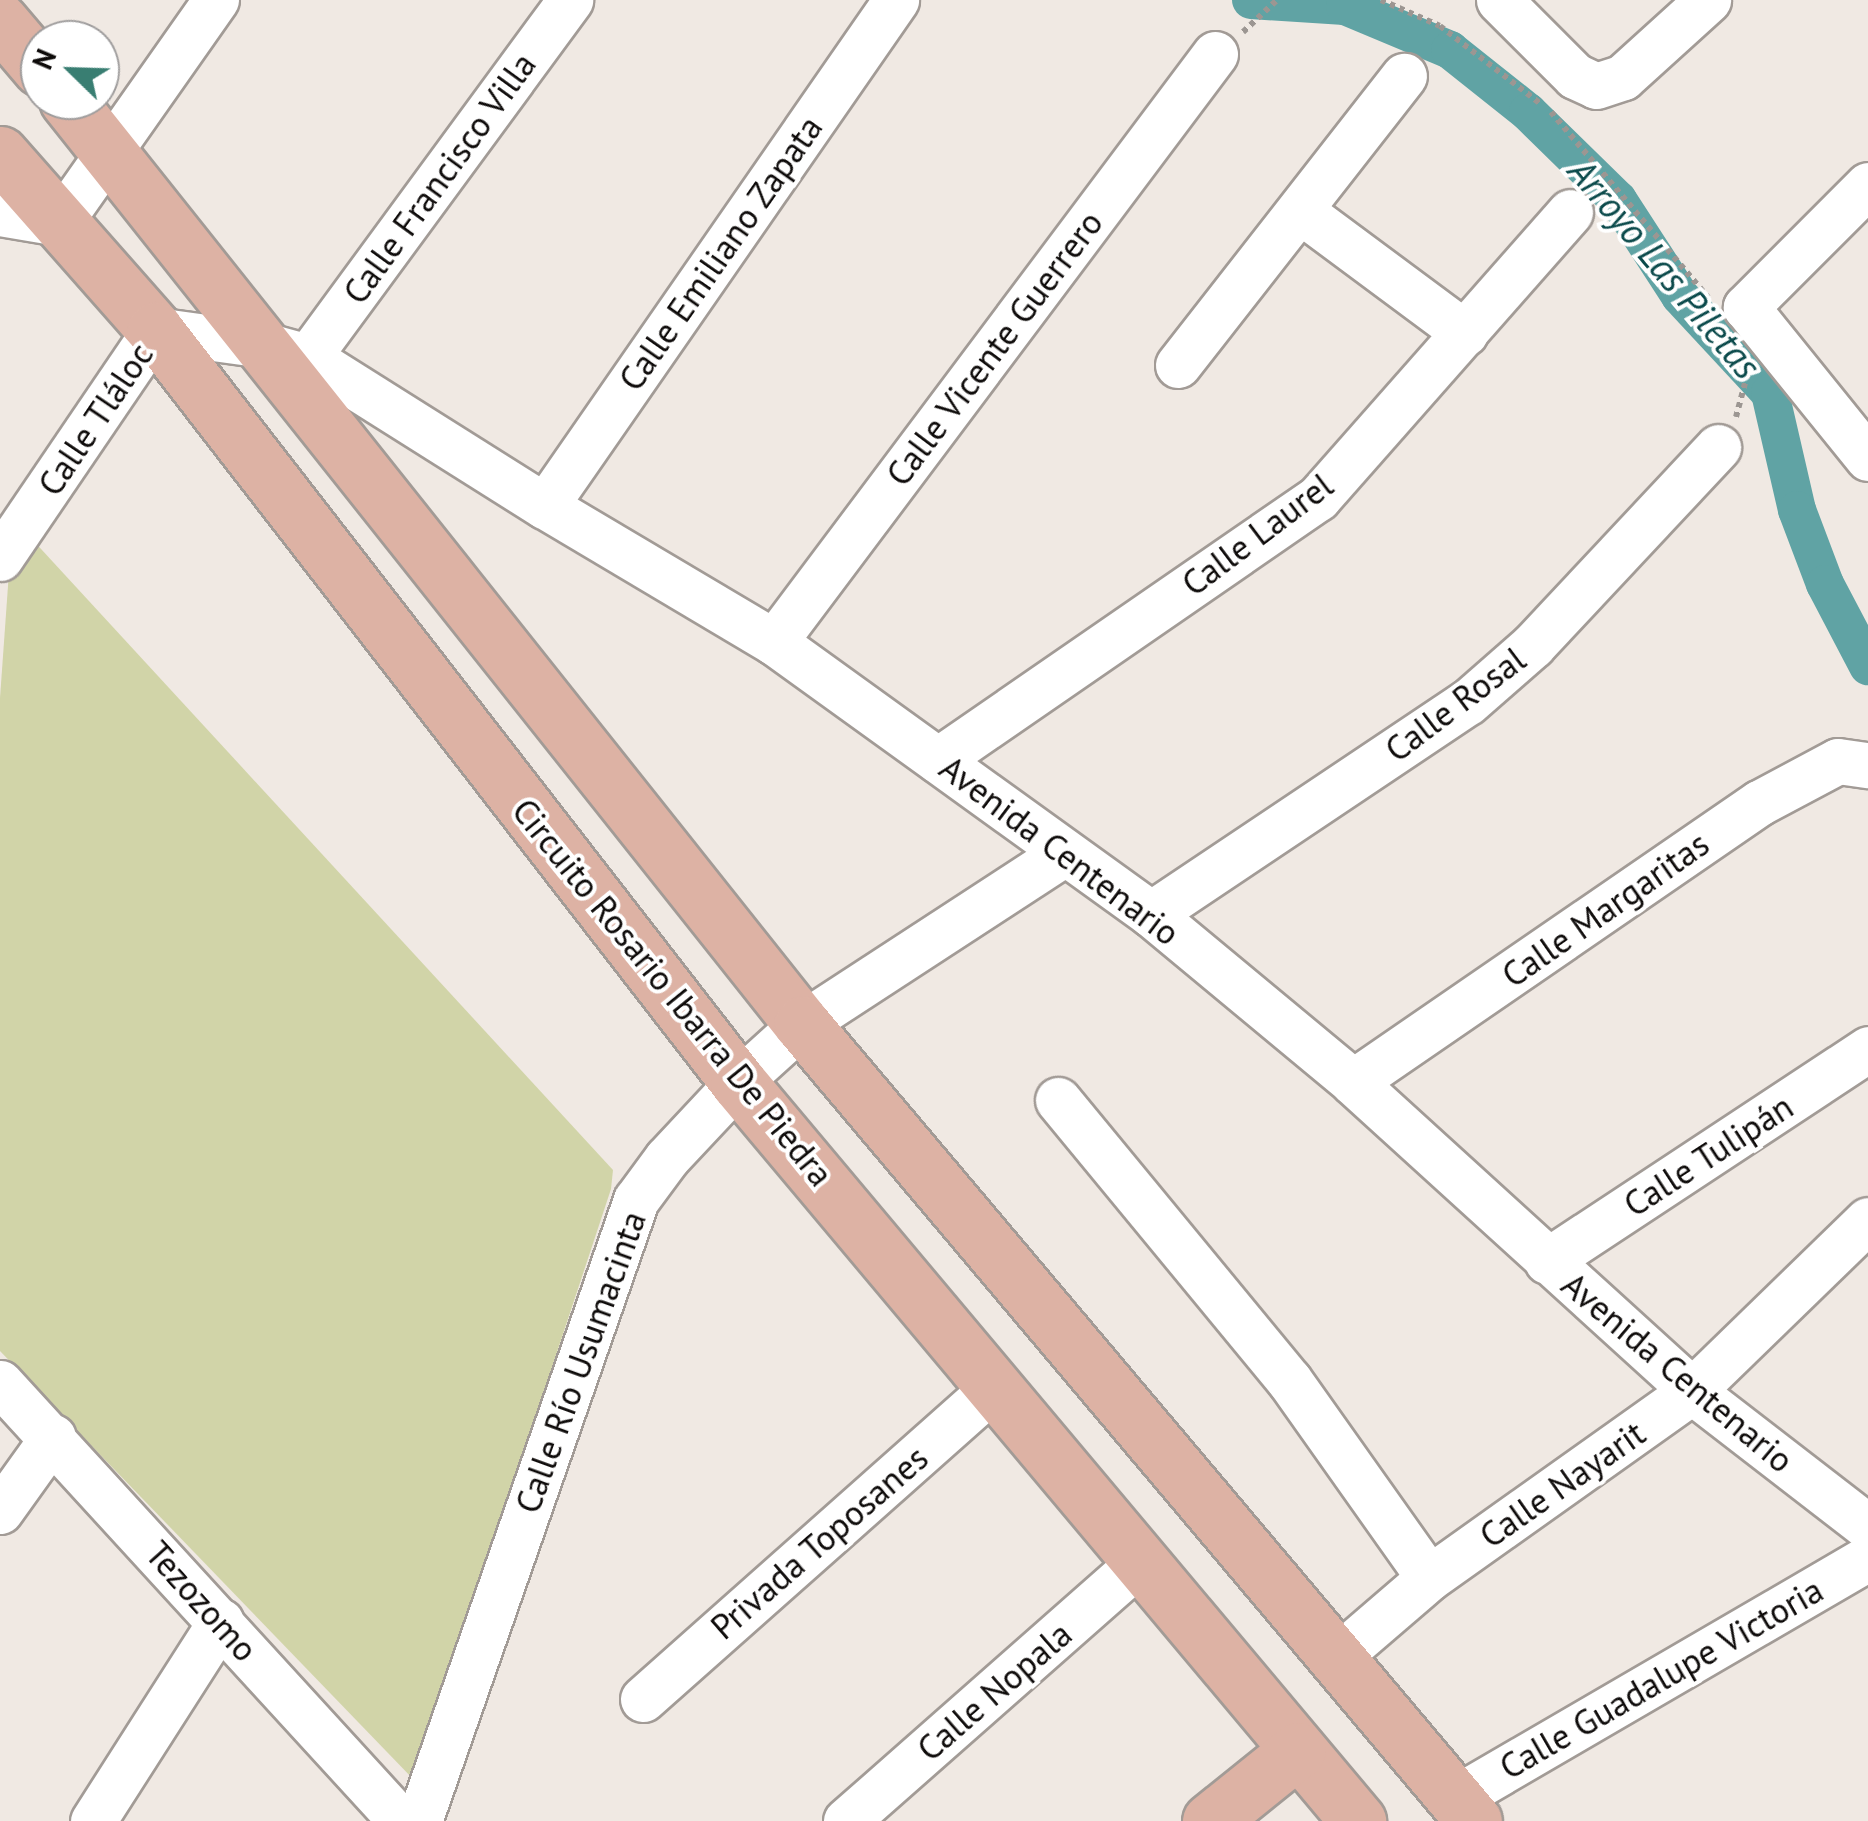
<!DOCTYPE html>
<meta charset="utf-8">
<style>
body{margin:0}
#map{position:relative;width:1868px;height:1821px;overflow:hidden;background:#f0e9e3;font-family:"PT Sans",sans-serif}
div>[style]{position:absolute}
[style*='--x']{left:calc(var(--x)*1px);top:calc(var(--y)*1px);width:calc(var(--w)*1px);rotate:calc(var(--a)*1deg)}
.green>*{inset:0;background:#d1d4a8}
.canal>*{height:38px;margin:-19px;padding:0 19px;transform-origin:19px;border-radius:19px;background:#60a3a4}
.path>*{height:6px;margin-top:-3px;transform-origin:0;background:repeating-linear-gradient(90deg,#9c9692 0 5px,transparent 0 10px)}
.roads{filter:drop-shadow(2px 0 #a29b96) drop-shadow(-2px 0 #a29b96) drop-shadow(0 2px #a29b96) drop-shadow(0 -2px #a29b96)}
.minor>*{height:45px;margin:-22.5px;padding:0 22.5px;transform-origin:22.5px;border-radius:22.5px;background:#fff}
.major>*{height:55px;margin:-27.5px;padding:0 27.5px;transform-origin:27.5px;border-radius:27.5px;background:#ddb2a4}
span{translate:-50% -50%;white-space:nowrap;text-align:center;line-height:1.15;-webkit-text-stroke:8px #fff;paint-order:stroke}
.street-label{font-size:35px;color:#0e0b0a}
.water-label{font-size:38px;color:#0b4a4b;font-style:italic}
.north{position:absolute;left:20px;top:20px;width:100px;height:100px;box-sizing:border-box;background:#fff;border:2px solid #9f9d9d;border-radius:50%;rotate:293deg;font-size:28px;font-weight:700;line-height:40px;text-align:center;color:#0e0b0a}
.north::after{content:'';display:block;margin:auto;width:35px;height:45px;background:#397e72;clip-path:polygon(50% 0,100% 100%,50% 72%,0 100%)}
</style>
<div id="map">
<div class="green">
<i style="clip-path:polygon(30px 537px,613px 1170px,611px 1189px,415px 1781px,0 1351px,0 698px,10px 558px)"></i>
</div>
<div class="canal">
<i style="--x:1251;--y:0;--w:94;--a:3.7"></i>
<i style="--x:1345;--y:6;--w:114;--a:22.7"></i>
<i style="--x:1450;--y:50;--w:100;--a:38.5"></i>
<i style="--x:1528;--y:112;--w:126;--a:44.4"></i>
<i style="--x:1618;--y:200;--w:114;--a:57.1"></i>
<i style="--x:1680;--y:296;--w:132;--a:47.1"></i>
<i style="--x:1770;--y:393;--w:120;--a:77"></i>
<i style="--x:1797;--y:510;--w:79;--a:69.3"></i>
<i style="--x:1825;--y:584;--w:93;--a:62.3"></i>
</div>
<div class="path">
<i style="--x:1381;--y:0;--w:64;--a:23.8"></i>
<i style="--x:1440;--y:26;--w:128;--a:37.7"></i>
<i style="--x:1243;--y:32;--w:47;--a:-43.3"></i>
<i style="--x:1551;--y:112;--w:243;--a:49.7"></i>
<i style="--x:1736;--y:417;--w:47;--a:-75.1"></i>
</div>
<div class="roads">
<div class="minor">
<i style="--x:1499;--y:0;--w:107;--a:45"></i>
<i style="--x:1575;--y:76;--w:23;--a:25"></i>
<i style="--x:1596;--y:86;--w:28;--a:-18"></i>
<i style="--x:1623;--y:77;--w:115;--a:-42.2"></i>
<i style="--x:1868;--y:185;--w:173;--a:135"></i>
<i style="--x:1746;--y:307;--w:194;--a:51.1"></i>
<i style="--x:1302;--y:212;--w:203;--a:36.6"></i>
<i style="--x:0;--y:213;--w:60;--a:9.6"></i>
<i style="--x:59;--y:223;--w:273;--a:-54.9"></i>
<i style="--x:308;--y:357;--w:443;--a:-53.7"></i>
<i style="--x:1178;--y:365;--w:367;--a:-52"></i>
<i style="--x:545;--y:506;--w:616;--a:-55.25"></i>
<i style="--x:0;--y:558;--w:276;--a:-55.8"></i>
<i style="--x:155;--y:330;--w:110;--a:7.8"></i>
<i style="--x:264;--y:345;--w:46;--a:15.3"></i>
<i style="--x:308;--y:357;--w:280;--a:32.2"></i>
<i style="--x:545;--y:506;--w:266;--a:30.7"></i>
<i style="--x:774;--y:642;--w:465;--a:35.8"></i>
<i style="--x:1151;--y:914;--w:263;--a:39.7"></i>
<i style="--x:1353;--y:1082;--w:459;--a:42.3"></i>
<i style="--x:1692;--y:1391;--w:222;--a:37.7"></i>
<i style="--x:774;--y:642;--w:735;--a:-53.13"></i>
<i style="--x:938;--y:760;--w:462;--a:-34.6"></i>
<i style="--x:1318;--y:498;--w:381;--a:-48.6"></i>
<i style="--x:1151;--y:914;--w:381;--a:-33.8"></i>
<i style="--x:1468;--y:702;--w:86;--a:-41.2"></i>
<i style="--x:1533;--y:645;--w:271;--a:-46.9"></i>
<i style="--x:1353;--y:1082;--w:493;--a:-34.5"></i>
<i style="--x:1759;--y:803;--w:89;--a:-28"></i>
<i style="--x:1838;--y:761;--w:30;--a:8"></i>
<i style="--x:1058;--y:1100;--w:363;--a:50.5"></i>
<i style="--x:1289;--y:1380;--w:242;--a:54.7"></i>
<i style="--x:1547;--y:1261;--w:385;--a:-33.4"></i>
<i style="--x:0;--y:1383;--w:594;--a:47.53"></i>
<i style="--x:0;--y:1511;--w:91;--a:-54.4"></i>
<i style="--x:1336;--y:1658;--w:123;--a:-40.7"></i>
<i style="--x:1429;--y:1578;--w:323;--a:-35.4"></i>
<i style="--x:1692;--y:1391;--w:245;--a:-44.2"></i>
<i style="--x:643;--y:1699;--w:472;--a:-41.6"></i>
<i style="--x:1454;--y:1799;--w:479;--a:-30.2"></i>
<i style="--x:93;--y:1821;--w:237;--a:-57.4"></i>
<i style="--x:419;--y:1821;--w:658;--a:-70.74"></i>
<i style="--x:636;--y:1200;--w:52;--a:-53.6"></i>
<i style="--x:667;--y:1158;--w:104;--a:-46.9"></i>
<i style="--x:738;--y:1082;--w:86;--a:-42.2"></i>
<i style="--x:802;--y:1024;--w:313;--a:-33.1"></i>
<i style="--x:846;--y:1821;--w:395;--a:-41.4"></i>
</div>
<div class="major">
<i style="--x:0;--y:21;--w:62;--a:49.6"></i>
<i style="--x:67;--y:100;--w:1181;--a:51.5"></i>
<i style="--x:802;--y:1024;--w:1042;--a:49.86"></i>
<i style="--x:0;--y:154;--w:235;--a:48.6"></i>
<i style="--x:155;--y:330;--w:952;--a:52.21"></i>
<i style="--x:738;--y:1082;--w:965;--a:50"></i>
<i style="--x:1210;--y:1821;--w:113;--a:-38.9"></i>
</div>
</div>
<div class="street-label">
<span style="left:439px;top:178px;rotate:-54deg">Calle Francisco Villa</span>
<span style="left:720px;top:253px;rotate:-55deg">Calle Emiliano Zapata</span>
<span style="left:994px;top:348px;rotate:-53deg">Calle Vicente Guerrero</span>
<span style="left:95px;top:419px;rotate:-56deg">Calle Tláloc</span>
<span style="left:1257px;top:534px;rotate:-37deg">Calle Laurel</span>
<span style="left:1455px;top:704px;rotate:-37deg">Calle Rosal</span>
<span style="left:1060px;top:850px;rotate:37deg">Avenida Centenario</span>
<span style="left:1605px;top:909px;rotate:-35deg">Calle Margaritas</span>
<span style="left:673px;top:992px;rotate:51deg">Circuito Rosario Ibarra De Piedra</span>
<span style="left:1708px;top:1155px;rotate:-33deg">Calle Tulipán</span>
<span style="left:580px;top:1362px;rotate:-70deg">Calle Río Usumacinta</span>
<span style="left:1678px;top:1372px;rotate:40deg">Avenida Centenario</span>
<span style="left:1562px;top:1484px;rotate:-35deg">Calle Nayarit</span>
<span style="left:819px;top:1542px;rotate:-41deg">Privada Toposanes</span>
<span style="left:202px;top:1601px;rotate:48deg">Tezozomo</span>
<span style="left:1661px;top:1678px;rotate:-30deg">Calle Guadalupe Victoria</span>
<span style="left:994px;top:1691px;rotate:-41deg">Calle Nopala</span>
</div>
<div class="water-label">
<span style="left:1665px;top:268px;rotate:50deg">Arroyo Las Piletas</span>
</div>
<div class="north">N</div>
</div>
